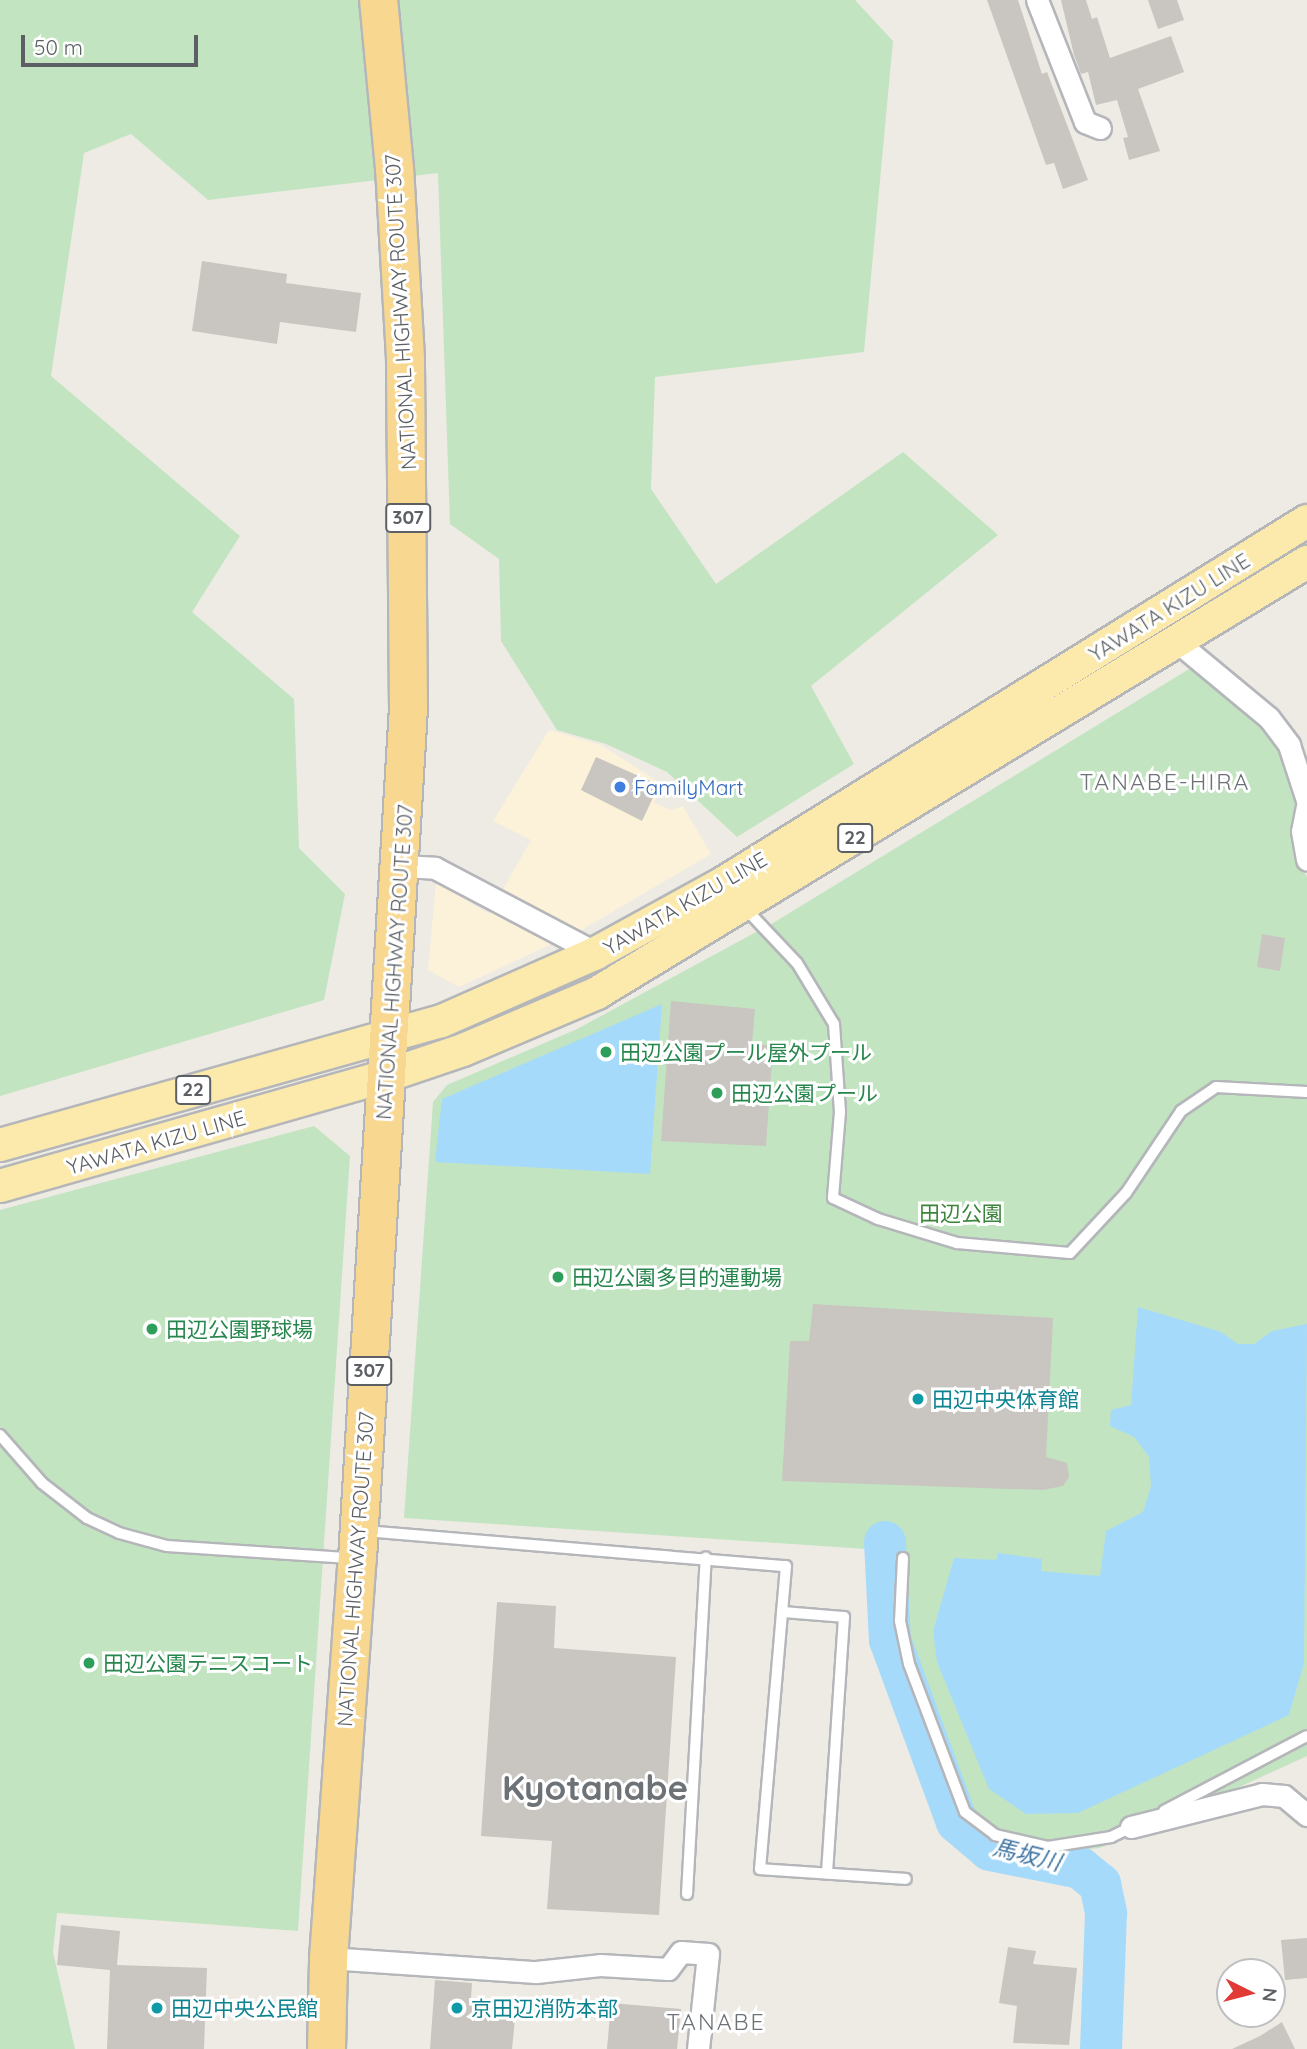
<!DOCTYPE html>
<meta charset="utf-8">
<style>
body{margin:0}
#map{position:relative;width:1307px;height:2049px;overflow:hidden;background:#eeebe4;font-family:Quicksand,"Noto Sans JP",sans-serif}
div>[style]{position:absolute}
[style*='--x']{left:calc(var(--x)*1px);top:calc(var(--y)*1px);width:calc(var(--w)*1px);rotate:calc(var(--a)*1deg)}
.commercial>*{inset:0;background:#fcf2da}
.green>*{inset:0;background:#c3e4c1}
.water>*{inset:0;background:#a6dafb}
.river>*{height:42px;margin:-21px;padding:0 21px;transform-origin:21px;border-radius:21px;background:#a6dafb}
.building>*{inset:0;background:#c9c6c1}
.roads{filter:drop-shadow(2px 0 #b4b6ba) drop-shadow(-2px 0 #b4b6ba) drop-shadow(0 2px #b4b6ba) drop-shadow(0 -2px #b4b6ba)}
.lane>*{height:10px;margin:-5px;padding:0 5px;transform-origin:5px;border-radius:5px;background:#fff}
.street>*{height:21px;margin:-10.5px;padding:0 10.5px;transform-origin:10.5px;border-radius:10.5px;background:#fff}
.primary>*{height:32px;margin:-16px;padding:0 16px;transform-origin:16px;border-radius:16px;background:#fbeaab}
.highway>*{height:37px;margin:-18.5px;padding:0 18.5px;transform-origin:18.5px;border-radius:18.5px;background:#f8d890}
.dots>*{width:19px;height:19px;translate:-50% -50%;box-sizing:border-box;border:4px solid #fff;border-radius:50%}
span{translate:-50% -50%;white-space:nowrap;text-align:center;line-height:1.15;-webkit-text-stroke:6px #fff;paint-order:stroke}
.shield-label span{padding:2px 5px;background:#fff;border:2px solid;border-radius:5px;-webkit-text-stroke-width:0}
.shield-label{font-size:19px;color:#5c6064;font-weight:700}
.street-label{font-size:21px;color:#5c6064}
.shop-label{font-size:21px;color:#366cbe}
.left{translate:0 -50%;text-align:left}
.leisure-label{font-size:21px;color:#27864d}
.park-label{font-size:21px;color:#3a8539}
.culture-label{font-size:21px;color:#0d838f}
.neighbourhood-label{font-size:23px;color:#6d7276;letter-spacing:2px}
.water-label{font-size:23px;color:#4176a4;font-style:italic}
.town-label{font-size:35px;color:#6d7276;font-weight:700}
.north{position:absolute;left:1216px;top:1958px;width:70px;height:70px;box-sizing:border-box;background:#fff;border:2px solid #bebfc1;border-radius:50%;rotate:96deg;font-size:19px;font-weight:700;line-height:28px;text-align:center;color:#5c6064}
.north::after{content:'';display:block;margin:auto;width:24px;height:32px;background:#e13b36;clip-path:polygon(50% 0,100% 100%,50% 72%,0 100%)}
.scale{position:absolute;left:21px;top:35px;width:177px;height:32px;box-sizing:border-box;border:4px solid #5c6064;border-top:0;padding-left:9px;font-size:21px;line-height:24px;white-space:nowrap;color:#5c6064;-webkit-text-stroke:5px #fff;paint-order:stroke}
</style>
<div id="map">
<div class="commercial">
<i style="clip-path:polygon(549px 730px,601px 745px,662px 784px,654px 803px,671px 810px,683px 806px,711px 854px,578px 932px,459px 987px,428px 970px,436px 882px,489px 914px,531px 840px,493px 821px)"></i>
</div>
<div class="green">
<i style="clip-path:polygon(0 0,855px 0,893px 41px,864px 352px,655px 377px,651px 489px,716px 584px,903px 452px,998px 535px,811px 686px,854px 764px,737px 837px,667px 772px,606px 744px,557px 730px,501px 641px,499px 559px,450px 524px,438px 173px,208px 200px,131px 134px,84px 153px,51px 376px,240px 536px,192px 612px,294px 699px,299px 848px,345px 894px,324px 1000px,0 1096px)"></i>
<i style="clip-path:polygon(1194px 666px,1257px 718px,1280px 749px,1297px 803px,1300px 864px,1307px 877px,1307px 1756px,1132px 1836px,1099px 1848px,1044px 1854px,993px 1842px,960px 1814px,907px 1674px,894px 1621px,896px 1551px,404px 1518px,433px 1102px,447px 1085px,577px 1029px,773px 923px)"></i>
<i style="clip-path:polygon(314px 1126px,350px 1156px,298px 1931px,57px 1913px,53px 1952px,75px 2049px,0 2049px,0 1210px)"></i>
</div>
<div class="water">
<i style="clip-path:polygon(662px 1004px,650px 1174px,435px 1162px,442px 1099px)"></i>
<i style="clip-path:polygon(1138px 1307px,1221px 1332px,1238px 1344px,1254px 1344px,1272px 1331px,1307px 1324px,1304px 1663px,1289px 1715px,1078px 1813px,1026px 1814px,989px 1789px,937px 1662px,933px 1631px,954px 1558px,996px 1560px,998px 1553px,1042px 1559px,1041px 1571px,1100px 1576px,1106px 1531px,1143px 1512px,1151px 1486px,1149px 1457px,1134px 1437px,1110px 1426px,1111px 1410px,1131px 1405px)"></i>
</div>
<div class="river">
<i style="--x:885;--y:1542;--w:98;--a:87.1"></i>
<i style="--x:890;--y:1640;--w:194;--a:69.8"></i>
<i style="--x:957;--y:1822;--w:43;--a:40.3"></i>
<i style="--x:990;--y:1850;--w:92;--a:11.3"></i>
<i style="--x:1080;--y:1868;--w:26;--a:39"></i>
<i style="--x:1100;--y:1884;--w:30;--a:78"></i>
<i style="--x:1106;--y:1913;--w:136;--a:92.1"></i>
</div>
<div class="building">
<i style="clip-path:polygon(987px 0,1018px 0,1042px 74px,1047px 72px,1088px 180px,1063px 189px,1054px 163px,1046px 165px)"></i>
<i style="clip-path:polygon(1061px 0,1086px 0,1092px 19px,1097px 17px,1110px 58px,1171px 36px,1184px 72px,1138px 89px,1160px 151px,1129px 160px,1123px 138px,1128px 137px,1117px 100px,1096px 105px,1088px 72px,1081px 74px,1074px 55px)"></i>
<i style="clip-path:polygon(1148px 0,1177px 0,1184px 20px,1158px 29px)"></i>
<i style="clip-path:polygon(202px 261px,287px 274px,286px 283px,361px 293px,356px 332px,280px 322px,277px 344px,192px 331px)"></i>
<i style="clip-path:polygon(596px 757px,659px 785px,642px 821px,581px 790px)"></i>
<i style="clip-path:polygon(1262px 934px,1285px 938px,1280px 971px,1257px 967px)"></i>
<i style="clip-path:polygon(671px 1001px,755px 1009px,752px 1043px,773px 1046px,766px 1146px,661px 1141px)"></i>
<i style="clip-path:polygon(813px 1304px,1053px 1318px,1046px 1457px,1067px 1463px,1069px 1477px,1063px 1486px,1043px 1490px,782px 1481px,790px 1341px,809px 1341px)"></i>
<i style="clip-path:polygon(497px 1602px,556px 1606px,554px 1648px,676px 1657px,659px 1915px,547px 1909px,552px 1841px,481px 1836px)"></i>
<i style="clip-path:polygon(61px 1925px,120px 1931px,117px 1965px,207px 1968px,204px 2049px,107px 2049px,110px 1970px,57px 1965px)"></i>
<i style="clip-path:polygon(1307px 1938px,1307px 1978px,1285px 1980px,1281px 1940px)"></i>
<i style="clip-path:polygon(1008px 1947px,1036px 1951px,1033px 1964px,1077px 1968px,1069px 2045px,1013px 2043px,1017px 2006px,999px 2003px)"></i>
<i style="clip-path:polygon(435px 1980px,472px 1983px,471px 1998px,481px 1999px,480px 2017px,515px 2019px,512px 2049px,430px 2049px)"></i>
<i style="clip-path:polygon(611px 2003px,681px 2009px,677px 2049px,607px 2049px)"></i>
<i style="clip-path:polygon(1282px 2022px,1295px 2049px,1232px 2049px,1260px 2036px)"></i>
</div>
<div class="roads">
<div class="lane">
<i style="--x:744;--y:907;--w:77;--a:46.6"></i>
<i style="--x:797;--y:963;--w:71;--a:58.8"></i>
<i style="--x:834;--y:1024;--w:88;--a:86.1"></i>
<i style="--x:840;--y:1112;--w:86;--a:94.7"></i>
<i style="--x:833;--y:1198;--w:50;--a:25"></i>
<i style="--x:878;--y:1219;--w:83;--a:16.9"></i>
<i style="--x:957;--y:1243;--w:113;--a:5.1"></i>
<i style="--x:1070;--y:1253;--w:82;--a:-47"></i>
<i style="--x:1126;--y:1193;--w:99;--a:-56.1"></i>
<i style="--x:1181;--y:1111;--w:42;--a:-34.4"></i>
<i style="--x:1216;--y:1087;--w:91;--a:3.1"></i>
<i style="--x:0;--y:1435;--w:64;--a:48.8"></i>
<i style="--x:42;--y:1483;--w:57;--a:37.9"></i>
<i style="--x:87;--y:1518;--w:35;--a:25"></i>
<i style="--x:119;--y:1533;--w:50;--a:15.2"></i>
<i style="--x:167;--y:1546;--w:183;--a:3.8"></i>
<i style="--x:365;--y:1531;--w:422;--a:4.8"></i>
<i style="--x:786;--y:1566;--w:304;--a:94.9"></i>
<i style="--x:760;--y:1869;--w:146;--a:3.9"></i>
<i style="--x:903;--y:1558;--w:63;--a:92.7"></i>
<i style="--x:900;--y:1621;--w:44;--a:78.2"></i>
<i style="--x:909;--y:1664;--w:158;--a:69.3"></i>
<i style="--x:965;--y:1812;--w:38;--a:37"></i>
<i style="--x:995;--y:1835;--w:54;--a:12.8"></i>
<i style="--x:1048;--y:1847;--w:64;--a:-9"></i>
<i style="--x:1111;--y:1837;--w:25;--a:-26"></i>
<i style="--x:782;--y:1612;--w:62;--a:4.6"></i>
<i style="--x:844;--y:1617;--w:257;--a:93.8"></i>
<i style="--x:1164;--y:1811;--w:161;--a:-27.7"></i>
<i style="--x:687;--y:1894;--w:337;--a:-86.8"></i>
</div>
<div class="street">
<i style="--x:1037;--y:0;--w:131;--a:68.5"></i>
<i style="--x:1085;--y:122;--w:16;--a:22"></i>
<i style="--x:1175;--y:640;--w:122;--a:39.7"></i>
<i style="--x:1269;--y:718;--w:34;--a:53"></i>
<i style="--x:1289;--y:745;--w:58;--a:71.9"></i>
<i style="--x:1307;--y:806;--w:25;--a:101"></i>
<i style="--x:1302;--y:831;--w:29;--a:80"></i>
<i style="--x:402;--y:866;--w:33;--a:3"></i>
<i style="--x:435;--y:868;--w:182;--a:27.8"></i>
<i style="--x:1131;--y:1827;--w:135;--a:-14.1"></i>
<i style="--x:1262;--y:1794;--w:22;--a:5"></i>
<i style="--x:1284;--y:1796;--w:30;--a:40"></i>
<i style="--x:328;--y:1958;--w:208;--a:3.9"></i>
<i style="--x:536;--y:1972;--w:64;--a:-6.2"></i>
<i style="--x:600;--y:1965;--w:68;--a:3.4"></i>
<i style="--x:668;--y:1969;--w:21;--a:-53"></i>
<i style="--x:681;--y:1952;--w:27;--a:4"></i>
<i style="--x:708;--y:1954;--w:96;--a:96"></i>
</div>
<div class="primary">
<i style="--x:0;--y:1145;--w:459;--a:-15.7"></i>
<i style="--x:442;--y:1021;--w:168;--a:-23.8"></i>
<i style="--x:596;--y:953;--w:147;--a:-28.8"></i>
<i style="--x:725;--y:882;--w:685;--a:-31.81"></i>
<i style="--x:0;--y:1186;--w:401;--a:-15.9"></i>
<i style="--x:386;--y:1076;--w:81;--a:-18.7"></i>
<i style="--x:463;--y:1050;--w:146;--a:-23"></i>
<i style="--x:597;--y:993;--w:831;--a:-31.26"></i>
</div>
<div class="highway">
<i style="--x:326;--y:2049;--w:91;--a:-88.7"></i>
<i style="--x:328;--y:1958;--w:401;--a:-85.9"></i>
<i style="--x:357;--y:1558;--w:852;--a:-86.57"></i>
<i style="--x:408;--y:708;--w:350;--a:-90.5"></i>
<i style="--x:405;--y:358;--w:190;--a:-93.3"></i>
<i style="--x:394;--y:168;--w:169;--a:-95.4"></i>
</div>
</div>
<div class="dots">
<i style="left:620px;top:787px;background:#3f7fe0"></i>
<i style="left:606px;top:1052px;background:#2e9e5b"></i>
<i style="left:717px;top:1093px;background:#2e9e5b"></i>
<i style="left:558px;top:1277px;background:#2e9e5b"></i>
<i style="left:152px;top:1329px;background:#2e9e5b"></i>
<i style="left:918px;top:1399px;background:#0f9aa8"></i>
<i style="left:89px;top:1663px;background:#2e9e5b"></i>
<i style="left:157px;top:2008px;background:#0f9aa8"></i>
<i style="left:457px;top:2008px;background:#0f9aa8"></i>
</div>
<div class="shield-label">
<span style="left:408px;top:518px">307</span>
<span style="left:855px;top:838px">22</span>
<span style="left:193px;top:1090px">22</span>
<span style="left:369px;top:1371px">307</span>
</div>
<div class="street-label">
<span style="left:400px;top:312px;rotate:-93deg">NATIONAL HIGHWAY ROUTE 307</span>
<span style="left:1169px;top:607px;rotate:-32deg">YAWATA KIZU LINE</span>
<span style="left:685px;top:903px;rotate:-30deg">YAWATA KIZU LINE</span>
<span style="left:394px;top:962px;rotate:-86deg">NATIONAL HIGHWAY ROUTE 307</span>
<span style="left:156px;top:1142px;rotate:-16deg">YAWATA KIZU LINE</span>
<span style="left:355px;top:1569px;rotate:-86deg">NATIONAL HIGHWAY ROUTE 307</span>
</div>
<div class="shop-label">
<span class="left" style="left:634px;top:787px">FamilyMart</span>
</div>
<div class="leisure-label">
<span class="left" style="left:620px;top:1052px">田辺公園プール屋外プール</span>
<span class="left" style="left:731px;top:1093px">田辺公園プール</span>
<span class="left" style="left:572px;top:1277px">田辺公園多目的運動場</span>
<span class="left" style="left:166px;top:1329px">田辺公園野球場</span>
<span class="left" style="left:103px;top:1663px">田辺公園テニスコート</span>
</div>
<div class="park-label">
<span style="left:961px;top:1213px">田辺公園</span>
</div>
<div class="culture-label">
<span class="left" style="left:932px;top:1399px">田辺中央体育館</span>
<span class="left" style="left:171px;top:2008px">田辺中央公民館</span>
<span class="left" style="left:471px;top:2008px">京田辺消防本部</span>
</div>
<div class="neighbourhood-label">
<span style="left:1165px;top:782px">TANABE-HIRA</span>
<span style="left:716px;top:2022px">TANABE</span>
</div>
<div class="water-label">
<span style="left:1027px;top:1855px;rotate:14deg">馬坂川</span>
</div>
<div class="town-label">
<span style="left:595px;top:1787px">Kyotanabe</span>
</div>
<div class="north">N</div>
<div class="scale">50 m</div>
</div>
